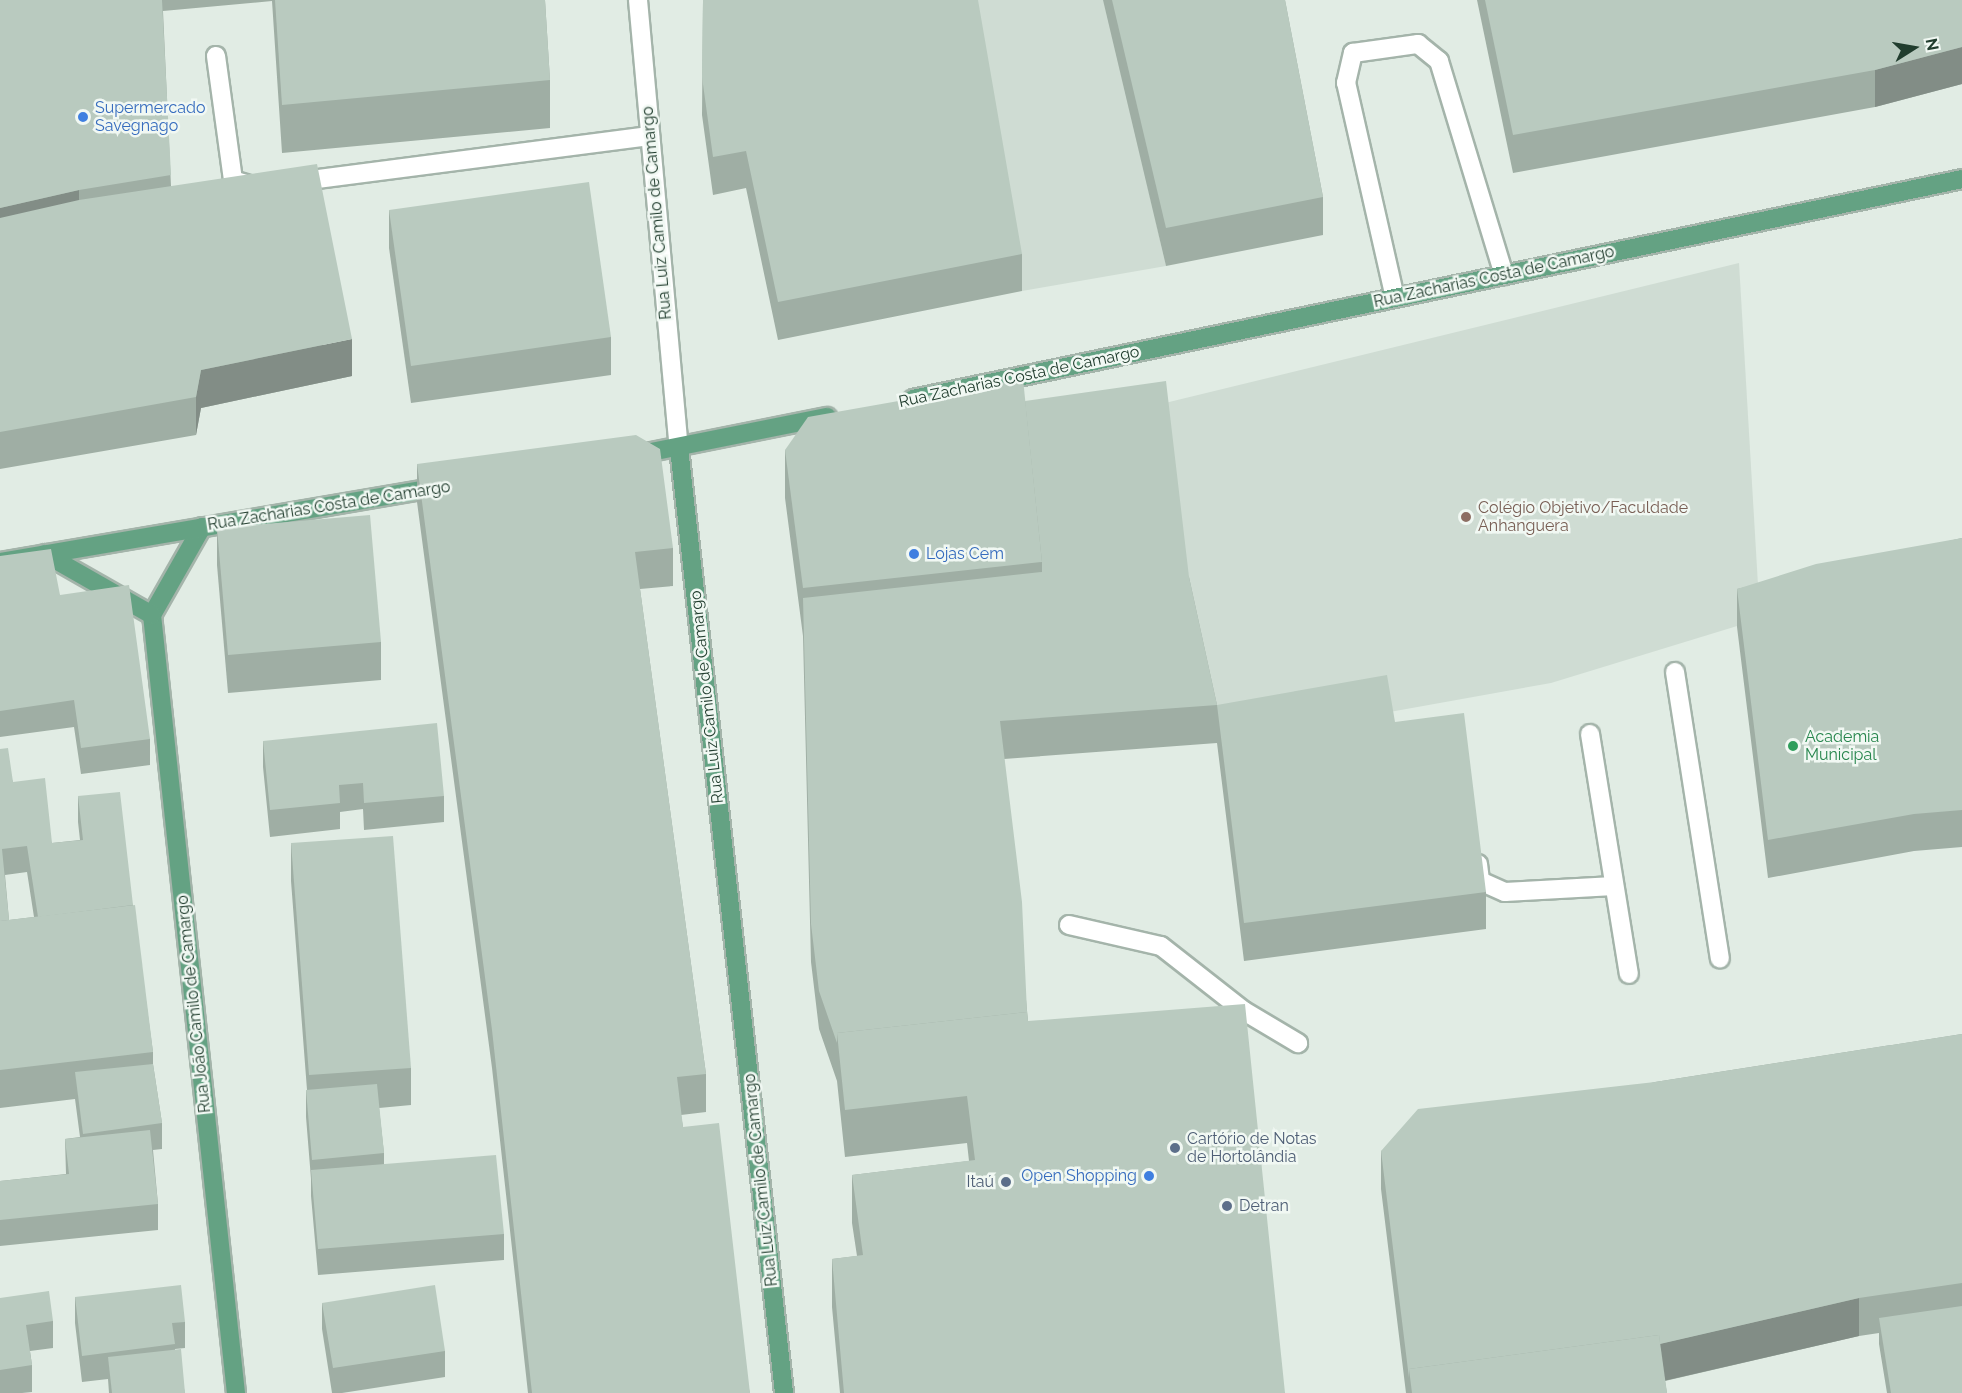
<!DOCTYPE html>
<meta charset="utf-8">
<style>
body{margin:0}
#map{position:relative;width:1962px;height:1393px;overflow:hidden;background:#e1ece4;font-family:Raleway,sans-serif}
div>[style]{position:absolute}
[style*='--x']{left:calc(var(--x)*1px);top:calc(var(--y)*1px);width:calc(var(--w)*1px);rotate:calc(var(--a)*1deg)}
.built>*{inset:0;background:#cfdcd3}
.roads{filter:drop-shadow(2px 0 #a4b4aa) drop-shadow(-2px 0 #a4b4aa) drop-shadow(0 2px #a4b4aa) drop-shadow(0 -2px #a4b4aa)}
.minor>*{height:18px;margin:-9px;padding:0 9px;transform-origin:9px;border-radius:9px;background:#fff}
.major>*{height:18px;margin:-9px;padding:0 9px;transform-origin:9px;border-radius:9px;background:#64a283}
.wall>*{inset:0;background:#9faea4}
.shaded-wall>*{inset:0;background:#828d86}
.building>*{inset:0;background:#b9cabf}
.dots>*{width:16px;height:16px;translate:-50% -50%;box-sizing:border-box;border:3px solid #f1f8f3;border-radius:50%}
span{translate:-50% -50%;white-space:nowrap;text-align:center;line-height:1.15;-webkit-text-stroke:5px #f1f8f3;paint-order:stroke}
.shop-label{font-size:16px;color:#366cbe}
.left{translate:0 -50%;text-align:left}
.right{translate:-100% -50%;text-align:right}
.street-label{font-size:16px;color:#213d2e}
.education-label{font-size:16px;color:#785e54}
.leisure-label{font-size:16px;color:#27864d}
.service-label{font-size:16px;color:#4e5e75}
.north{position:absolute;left:1884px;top:18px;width:60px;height:60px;-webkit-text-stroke:4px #f1f8f3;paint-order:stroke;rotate:79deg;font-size:16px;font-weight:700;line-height:24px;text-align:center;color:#213d2e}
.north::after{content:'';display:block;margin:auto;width:21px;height:27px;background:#213d2e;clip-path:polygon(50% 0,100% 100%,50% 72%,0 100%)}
</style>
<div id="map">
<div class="built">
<i style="clip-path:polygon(972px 0,1105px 0,1166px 266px,1022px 291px)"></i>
<i style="clip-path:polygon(1739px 263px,1760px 619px,1551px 683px,1217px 743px,1190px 625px,1165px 403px)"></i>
</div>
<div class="roads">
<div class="minor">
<i style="--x:638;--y:0;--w:450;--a:84.8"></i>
<i style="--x:216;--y:56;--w:125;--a:82.2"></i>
<i style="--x:233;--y:180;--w:21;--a:17"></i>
<i style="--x:295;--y:182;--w:358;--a:-7.4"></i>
<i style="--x:1395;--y:298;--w:221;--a:-102.8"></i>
<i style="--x:1346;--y:83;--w:31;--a:-77"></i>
<i style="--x:1353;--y:53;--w:66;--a:-7.9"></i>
<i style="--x:1418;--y:44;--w:27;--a:39"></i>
<i style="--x:1439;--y:61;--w:224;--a:73.1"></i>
<i style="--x:1675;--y:672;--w:290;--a:81.1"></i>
<i style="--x:1590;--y:734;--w:243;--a:80.8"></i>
<i style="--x:1478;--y:864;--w:17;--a:83"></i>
<i style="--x:1480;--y:881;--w:27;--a:24"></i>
<i style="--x:1505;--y:892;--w:109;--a:-3.2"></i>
<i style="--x:1069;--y:925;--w:94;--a:12.9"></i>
<i style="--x:1161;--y:946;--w:105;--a:38.1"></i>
<i style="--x:1244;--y:1011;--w:63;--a:30.7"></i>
</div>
<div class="major">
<i style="--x:913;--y:399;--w:1072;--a:-11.84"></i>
<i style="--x:679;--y:448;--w:951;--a:83.66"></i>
<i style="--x:636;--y:455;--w:195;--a:-11.3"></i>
<i style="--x:202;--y:527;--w:101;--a:119.6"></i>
<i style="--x:152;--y:615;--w:783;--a:83.84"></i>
<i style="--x:45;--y:554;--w:123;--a:29.7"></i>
<i style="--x:0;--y:562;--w:446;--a:-9.7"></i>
</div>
</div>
<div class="wall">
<i style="clip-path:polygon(0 0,545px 0,550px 80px,550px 128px,282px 153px,272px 1px,163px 11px,171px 186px,352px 376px,201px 408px,196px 435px,0 469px)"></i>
<i style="clip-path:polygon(703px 0,1022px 254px,1022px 291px,778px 340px,746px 188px,713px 195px,702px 115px)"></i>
<i style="clip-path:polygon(1103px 0,1285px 0,1323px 197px,1323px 235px,1166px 266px)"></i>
<i style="clip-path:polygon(1477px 0,1962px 0,1962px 84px,1875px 107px,1513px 173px)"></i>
<i style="clip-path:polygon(389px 210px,611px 337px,611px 375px,411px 403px,389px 248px)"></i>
<i style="clip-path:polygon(1025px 401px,1189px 577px,1217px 705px,1395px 722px,1486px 892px,1486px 929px,1244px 961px,1217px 743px,1004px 759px,1028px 1021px,1285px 1393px,840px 1393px,832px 1307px,832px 1259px,857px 1256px,852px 1223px,852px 1175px,969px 1161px,967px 1143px,845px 1157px,837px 1081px,819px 1029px,811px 962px,803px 636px,785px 498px,785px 450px)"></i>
<i style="clip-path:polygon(417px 464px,673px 548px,673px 586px,640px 589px,706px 1074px,706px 1112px,681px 1115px,683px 1127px,750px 1393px,528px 1393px,492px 1068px,417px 502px)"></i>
<i style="clip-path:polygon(217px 528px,381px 642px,381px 680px,228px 693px,217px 565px)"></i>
<i style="clip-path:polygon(1962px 538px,1962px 847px,1914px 851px,1768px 878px,1737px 627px,1737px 589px)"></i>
<i style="clip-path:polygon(0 556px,60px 595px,150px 739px,150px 765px,81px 774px,74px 727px,0 737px)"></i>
<i style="clip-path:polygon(263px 741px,444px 796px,444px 822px,364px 830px,363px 809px,340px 812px,340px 829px,270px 837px,263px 767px)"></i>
<i style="clip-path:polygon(evenodd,0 749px,13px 782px,52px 843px,80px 840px,78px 822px,78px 796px,133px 905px,153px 1052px,153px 1064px,162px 1123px,162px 1149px,153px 1150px,158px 1204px,158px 1230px,0 1246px,0 1181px,66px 1174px,65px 1139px,80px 1137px,75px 1099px,0 1108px,0 749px,27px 872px,34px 917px,9px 920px,5px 875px,27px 872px)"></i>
<i style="clip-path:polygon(291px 843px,411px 1068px,411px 1105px,379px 1108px,384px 1153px,384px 1164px,504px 1234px,504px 1260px,318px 1275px,311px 1196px,311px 1179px,306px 1117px,306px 1090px,307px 1090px,291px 881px)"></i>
<i style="clip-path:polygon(1962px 1034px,1962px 1393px,1887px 1393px,1879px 1344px,1879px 1333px,1859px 1336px,1665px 1381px,1667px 1393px,1406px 1393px,1381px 1189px,1381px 1151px,1655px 1082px)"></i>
<i style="clip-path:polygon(75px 1297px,185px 1322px,185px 1348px,175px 1349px,175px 1350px,185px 1393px,109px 1393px,108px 1379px,82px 1382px,75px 1323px)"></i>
<i style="clip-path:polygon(0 1298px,53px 1321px,53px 1348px,30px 1351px,32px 1365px,32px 1392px,22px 1393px,0 1393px)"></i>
<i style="clip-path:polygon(322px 1303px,445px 1351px,445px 1377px,342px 1393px,332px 1393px,322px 1329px)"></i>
</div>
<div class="shaded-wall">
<i style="clip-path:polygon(1962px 47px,1962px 84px,1875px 107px,1875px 70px)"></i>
<i style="clip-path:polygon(79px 190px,79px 238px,0 256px,0 208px)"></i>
<i style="clip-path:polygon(352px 339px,352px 376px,201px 408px,196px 435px,196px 397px,201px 370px)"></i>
<i style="clip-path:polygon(1859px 1298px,1859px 1336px,1659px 1382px,1659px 1344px)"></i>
</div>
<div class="building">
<i style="clip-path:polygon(0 0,162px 0,171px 175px,79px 190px,0 208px)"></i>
<i style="clip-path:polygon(275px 0,545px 0,550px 80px,282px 105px)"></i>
<i style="clip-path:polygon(703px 0,978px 0,1022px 254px,778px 302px,746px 151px,713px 157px,702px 77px)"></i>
<i style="clip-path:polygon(1112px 0,1285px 0,1323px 197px,1166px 228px)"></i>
<i style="clip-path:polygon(1485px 0,1962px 0,1962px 47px,1875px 70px,1513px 135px)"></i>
<i style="clip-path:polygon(317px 164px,352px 339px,201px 370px,196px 397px,0 432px,0 218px,79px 200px)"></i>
<i style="clip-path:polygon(589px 182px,611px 337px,411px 366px,389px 210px)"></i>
<i style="clip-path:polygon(1023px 379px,1042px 562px,803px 588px,785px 450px,808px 417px)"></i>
<i style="clip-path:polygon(1166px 381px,1189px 577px,1217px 705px,1000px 721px,1022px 902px,1027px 1012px,837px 1033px,837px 1043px,819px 991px,811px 924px,803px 598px,1042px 572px,1042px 562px,1025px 401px)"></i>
<i style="clip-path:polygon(636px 435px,660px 449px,673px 548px,635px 552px,706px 1074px,677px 1077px,683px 1127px,719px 1123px,750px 1393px,532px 1393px,492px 1030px,417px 464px)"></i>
<i style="clip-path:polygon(370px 515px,381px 642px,228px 655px,217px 528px)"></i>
<i style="clip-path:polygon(1962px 538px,1962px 810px,1914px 814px,1768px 840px,1737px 589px,1816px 564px)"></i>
<i style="clip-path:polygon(51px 549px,60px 595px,129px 585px,150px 739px,81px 748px,74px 700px,0 711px,0 556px)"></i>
<i style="clip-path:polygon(1387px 675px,1395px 722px,1464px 713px,1486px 892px,1244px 923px,1217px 705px)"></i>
<i style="clip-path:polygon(437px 723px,444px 796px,364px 803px,363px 783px,339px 785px,340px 803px,270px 810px,263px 741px)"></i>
<i style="clip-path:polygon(8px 748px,13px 782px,45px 778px,52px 843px,83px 840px,78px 796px,120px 792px,133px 905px,38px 917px,27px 846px,2px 849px,9px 920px,0 921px,0 749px)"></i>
<i style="clip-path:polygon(393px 836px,411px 1068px,309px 1075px,291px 843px)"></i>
<i style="clip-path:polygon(135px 905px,153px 1052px,0 1070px,0 921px)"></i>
<i style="clip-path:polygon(1245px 1004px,1285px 1393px,844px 1393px,832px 1259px,863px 1255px,852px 1175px,975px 1160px,967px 1096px,845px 1110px,837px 1033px,1027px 1012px,1028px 1021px)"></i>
<i style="clip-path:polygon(1962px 1034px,1962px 1283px,1859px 1298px,1660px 1344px,1659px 1335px,1409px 1369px,1409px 1378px,1381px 1151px,1418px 1109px,1655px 1082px)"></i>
<i style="clip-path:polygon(153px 1064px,162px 1123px,83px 1134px,75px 1072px)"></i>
<i style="clip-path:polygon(377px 1084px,384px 1153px,312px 1160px,306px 1090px)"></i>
<i style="clip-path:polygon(150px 1130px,158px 1204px,0 1220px,0 1181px,69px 1174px,65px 1139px)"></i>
<i style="clip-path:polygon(496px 1155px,504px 1234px,318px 1249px,311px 1170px)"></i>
<i style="clip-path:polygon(181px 1285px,185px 1322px,172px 1323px,175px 1344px,82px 1356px,75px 1297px)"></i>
<i style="clip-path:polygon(435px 1285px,445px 1351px,333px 1368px,322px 1303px)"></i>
<i style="clip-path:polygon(49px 1291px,53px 1321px,26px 1325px,32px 1365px,0 1370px,0 1298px)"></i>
<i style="clip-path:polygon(1962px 1306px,1962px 1393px,1891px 1393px,1879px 1318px)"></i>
<i style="clip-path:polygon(1659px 1335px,1667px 1393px,1412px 1393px,1409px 1369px)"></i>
<i style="clip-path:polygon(181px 1349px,185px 1393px,112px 1393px,108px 1357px)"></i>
</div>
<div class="dots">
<i style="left:83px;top:117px;background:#3f7fe0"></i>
<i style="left:1466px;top:517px;background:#8d6e63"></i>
<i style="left:914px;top:554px;background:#3f7fe0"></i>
<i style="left:1793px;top:746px;background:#2e9e5b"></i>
<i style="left:1175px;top:1148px;background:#5c6f8a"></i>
<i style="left:1149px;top:1176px;background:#3f7fe0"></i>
<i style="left:1006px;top:1182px;background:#5c6f8a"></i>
<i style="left:1227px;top:1206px;background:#5c6f8a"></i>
</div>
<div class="shop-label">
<span class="left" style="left:95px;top:117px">Supermercado<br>Savegnago</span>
<span class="left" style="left:926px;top:554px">Lojas Cem</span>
<span class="right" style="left:1137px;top:1176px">Open Shopping</span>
</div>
<div class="street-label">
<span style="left:657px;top:213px;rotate:-95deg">Rua Luiz Camilo de Camargo</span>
<span style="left:1494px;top:277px;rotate:-12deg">Rua Zacharias Costa de Camargo</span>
<span style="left:1019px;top:377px;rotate:-12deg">Rua Zacharias Costa de Camargo</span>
<span style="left:329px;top:506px;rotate:-9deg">Rua Zacharias Costa de Camargo</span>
<span style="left:707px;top:697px;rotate:-96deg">Rua Luiz Camilo de Camargo</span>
<span style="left:194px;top:1004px;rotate:-96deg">Rua João Camilo de Camargo</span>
<span style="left:761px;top:1180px;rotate:-96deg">Rua Luiz Camilo de Camargo</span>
</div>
<div class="education-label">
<span class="left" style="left:1478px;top:517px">Colégio Objetivo/Faculdade<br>Anhanguera</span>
</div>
<div class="leisure-label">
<span class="left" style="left:1805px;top:746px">Academia<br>Municipal</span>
</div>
<div class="service-label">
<span class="left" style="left:1187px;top:1148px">Cartório de Notas<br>de Hortolândia</span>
<span class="right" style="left:994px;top:1182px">Itaú</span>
<span class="left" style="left:1239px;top:1206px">Detran</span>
</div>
<div class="north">N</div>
</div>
